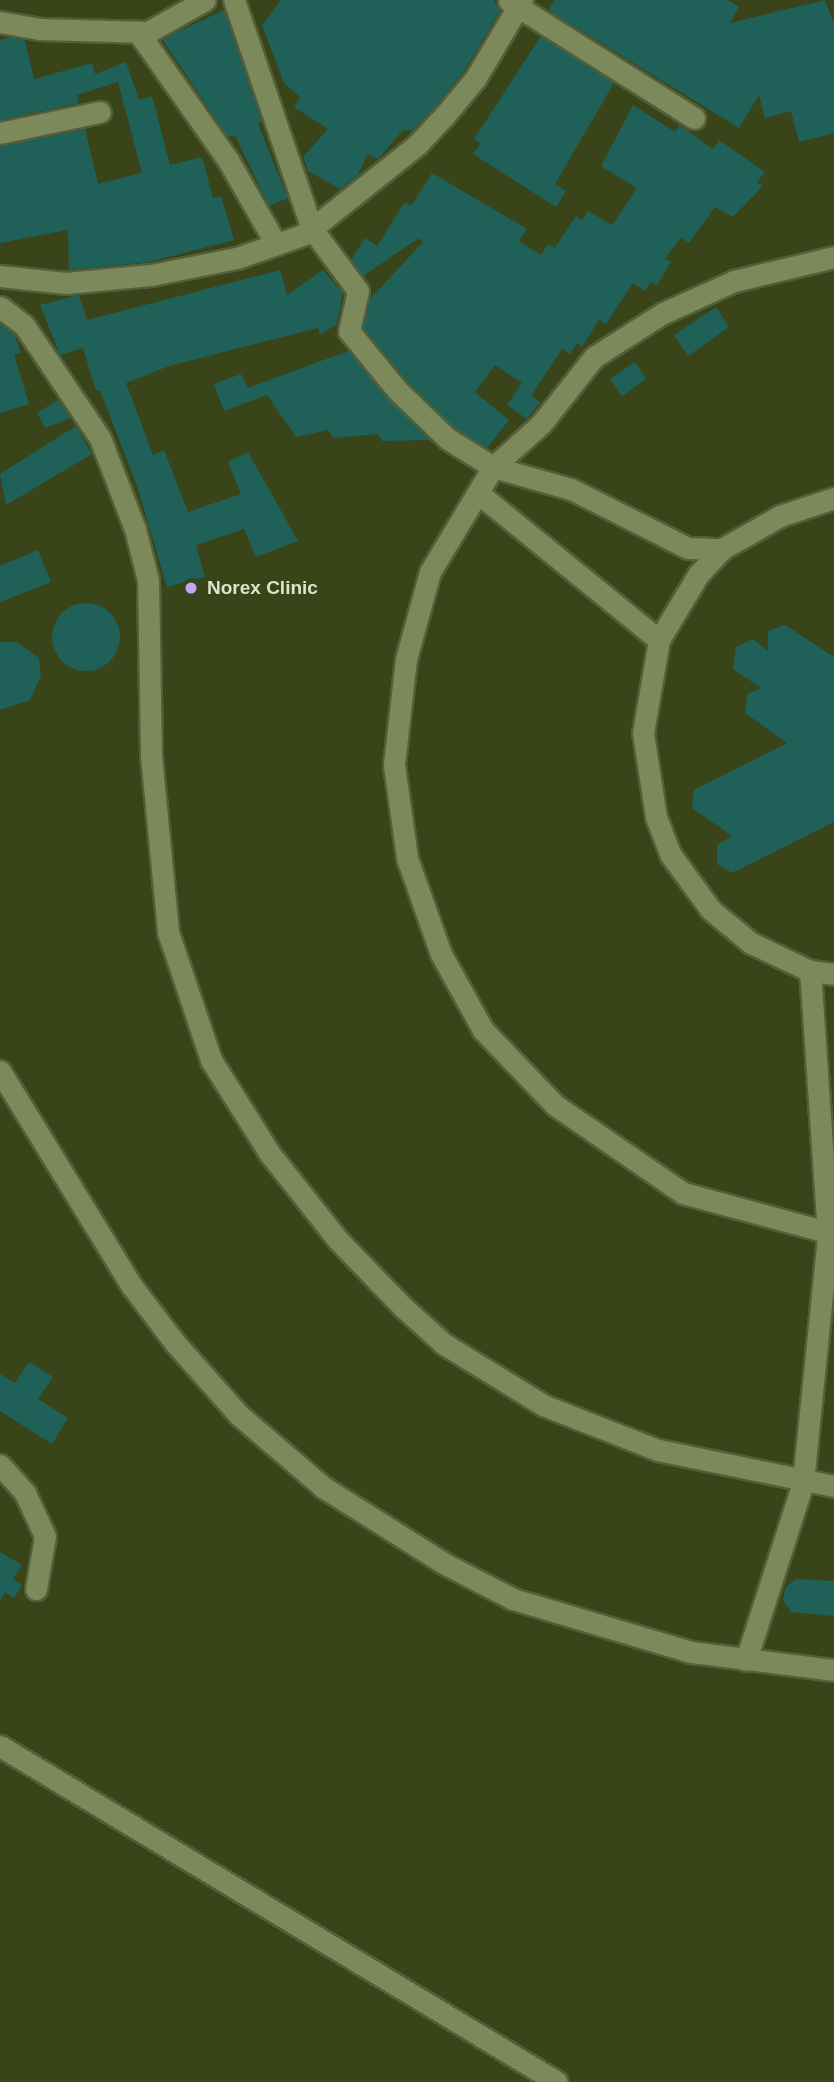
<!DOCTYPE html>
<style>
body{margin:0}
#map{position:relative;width:834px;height:2082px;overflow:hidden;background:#394418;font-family:Helvetica,sans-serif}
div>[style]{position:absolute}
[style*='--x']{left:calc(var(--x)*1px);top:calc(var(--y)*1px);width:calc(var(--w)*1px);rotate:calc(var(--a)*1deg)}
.building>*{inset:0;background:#1f6158}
.round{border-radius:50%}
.roads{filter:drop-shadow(2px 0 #545e39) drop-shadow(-2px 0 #545e39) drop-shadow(0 2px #545e39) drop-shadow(0 -2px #545e39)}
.minor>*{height:21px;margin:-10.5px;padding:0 10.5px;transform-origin:10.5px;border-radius:10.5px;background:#7b895b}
.dots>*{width:19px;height:19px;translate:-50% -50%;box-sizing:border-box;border:4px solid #394418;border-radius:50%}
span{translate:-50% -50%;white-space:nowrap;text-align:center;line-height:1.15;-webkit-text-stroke:5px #394418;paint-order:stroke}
.poi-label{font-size:19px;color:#dbe3ca;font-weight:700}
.left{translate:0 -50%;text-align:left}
</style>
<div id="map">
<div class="building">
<i style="clip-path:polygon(281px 0,494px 0,500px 11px,464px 71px,436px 106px,412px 131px,403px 130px,378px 159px,367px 154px,358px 175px,340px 189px,308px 171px,303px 157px,328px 129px,294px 107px,300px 97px,284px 83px,262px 25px)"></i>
<i style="clip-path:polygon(555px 0,728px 0,739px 7px,730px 23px,825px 0,834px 24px,834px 133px,799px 142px,791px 111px,765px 118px,759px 95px,739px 128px,554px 14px,549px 9px)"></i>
<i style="clip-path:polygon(224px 10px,262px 122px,258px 124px,288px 198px,269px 206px,235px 135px,228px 137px,162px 39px)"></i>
<i style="clip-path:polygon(541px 36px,614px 83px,555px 184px,566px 191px,556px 207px,473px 154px,481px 143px,474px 139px)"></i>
<i style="clip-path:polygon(11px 37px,25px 40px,34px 79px,92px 63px,95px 74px,126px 62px,139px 100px,152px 96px,170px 165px,202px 157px,213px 198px,221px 196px,234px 240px,149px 262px,69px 270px,68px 230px,0 243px,0 146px,85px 129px,98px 184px,142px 173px,118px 82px,77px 95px,79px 103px,0 120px,0 40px)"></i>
<i style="clip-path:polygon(633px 105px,675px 132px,679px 125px,713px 149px,719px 140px,765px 172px,757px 182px,763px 186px,733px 217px,715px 207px,689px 243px,681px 237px,665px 259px,671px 262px,657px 285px,651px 282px,645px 291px,633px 283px,606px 324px,599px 320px,582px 347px,577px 343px,570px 354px,562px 349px,531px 396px,540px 402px,527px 419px,507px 405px,522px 383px,495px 365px,475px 392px,509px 420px,487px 448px,456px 429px,407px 381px,363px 328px,370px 299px,423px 242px,419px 238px,363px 276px,351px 260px,365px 238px,377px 246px,405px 202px,411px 206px,432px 173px,527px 229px,519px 241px,541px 255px,548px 244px,555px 248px,576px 216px,582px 220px,588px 211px,612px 225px,637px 188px,601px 166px)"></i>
<i style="clip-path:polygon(280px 270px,287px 295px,323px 270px,343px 293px,337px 324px,320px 335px,318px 328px,169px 366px,126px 383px,153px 455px,164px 450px,188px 512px,241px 494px,228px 462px,248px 452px,298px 541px,256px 557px,244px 529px,196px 545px,205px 577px,167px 587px,137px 486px,100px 390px,96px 391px,83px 348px,60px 355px,40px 305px,79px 295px,87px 320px)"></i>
<i style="clip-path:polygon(716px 307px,729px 327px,688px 356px,674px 335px)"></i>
<i style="clip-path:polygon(0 323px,14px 334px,21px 353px,14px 355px,29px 404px,0 413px)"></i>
<i style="clip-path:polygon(348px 351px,430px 440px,382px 441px,378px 434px,333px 438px,328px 430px,296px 437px,267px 395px,224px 411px,214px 384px,241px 374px,248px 388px)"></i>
<i style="clip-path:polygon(635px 362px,646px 379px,622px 396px,610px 379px)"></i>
<i style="clip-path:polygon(58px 400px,71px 418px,45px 428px,37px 413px)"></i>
<i style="clip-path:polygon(76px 426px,92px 454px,6px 505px,0 474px)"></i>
<i style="clip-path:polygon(38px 550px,51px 582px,0 602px,0 566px)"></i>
<i class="round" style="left:52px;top:603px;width:68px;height:68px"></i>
<i style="clip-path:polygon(785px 625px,834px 657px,834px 822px,732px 873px,717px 864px,717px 845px,732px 836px,692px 808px,694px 790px,787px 743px,745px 713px,747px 694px,761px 688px,733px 669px,736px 647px,753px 639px,768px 651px,768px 631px)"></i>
<i style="clip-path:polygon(0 642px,17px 642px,39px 658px,41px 676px,30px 700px,0 710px)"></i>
<i style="clip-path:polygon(29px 1362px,53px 1377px,38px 1399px,68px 1418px,52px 1444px,0 1411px,0 1374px,15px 1383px)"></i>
<i style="clip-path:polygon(0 1552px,22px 1565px,13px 1579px,22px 1585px,14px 1598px,5px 1593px,0 1601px)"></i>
<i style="clip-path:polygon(796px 1579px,834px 1581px,834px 1616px,791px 1612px,783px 1600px,785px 1588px)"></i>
</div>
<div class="roads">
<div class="minor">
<i style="--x:234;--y:0;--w:242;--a:71.2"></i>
<i style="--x:312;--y:229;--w:77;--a:53.4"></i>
<i style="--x:358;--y:291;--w:41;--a:102.7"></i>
<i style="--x:349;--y:331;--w:76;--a:50.9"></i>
<i style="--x:397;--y:390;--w:71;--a:43.9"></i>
<i style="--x:448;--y:439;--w:53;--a:31.9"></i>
<i style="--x:493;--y:467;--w:81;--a:15.8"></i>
<i style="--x:571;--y:489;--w:131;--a:26.8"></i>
<i style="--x:688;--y:548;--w:34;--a:2"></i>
<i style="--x:509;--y:1;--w:219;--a:32.3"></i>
<i style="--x:0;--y:22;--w:40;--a:10"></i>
<i style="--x:39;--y:29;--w:109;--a:1.6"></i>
<i style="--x:148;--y:32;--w:65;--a:-29.3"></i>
<i style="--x:138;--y:32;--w:156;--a:54.9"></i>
<i style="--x:228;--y:160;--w:97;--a:60.3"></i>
<i style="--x:0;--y:133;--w:102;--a:-11.9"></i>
<i style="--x:834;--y:257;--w:103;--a:166.5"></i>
<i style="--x:734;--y:281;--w:78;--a:155.7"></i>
<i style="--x:663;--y:313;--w:82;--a:147.5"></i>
<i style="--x:594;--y:357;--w:85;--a:128.3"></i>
<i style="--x:541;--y:424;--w:64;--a:138.1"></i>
<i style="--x:493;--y:467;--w:122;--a:121"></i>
<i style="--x:430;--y:572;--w:90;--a:105.4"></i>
<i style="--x:406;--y:659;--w:107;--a:96.5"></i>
<i style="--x:394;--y:765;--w:94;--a:82"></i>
<i style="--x:407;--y:858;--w:102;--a:70.5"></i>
<i style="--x:441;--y:954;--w:87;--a:61.1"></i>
<i style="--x:483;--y:1030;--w:104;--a:46.2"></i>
<i style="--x:555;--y:1105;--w:155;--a:34.5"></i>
<i style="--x:683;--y:1193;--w:156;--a:15.2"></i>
<i style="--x:0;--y:276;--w:66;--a:6.1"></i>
<i style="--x:66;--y:283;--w:85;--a:-5.4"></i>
<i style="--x:151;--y:275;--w:88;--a:-11.2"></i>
<i style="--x:237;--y:258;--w:72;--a:-19.4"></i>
<i style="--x:305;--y:234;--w:143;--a:-38.5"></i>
<i style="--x:417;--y:145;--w:41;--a:-47"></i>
<i style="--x:445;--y:115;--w:47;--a:-50.2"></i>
<i style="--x:475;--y:79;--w:92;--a:-59.3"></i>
<i style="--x:0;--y:307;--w:30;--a:37"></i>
<i style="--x:24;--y:325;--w:136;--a:56.1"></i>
<i style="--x:100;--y:438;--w:97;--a:69"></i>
<i style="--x:135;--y:529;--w:53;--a:75.7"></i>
<i style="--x:148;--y:580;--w:175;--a:89"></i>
<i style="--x:151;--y:755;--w:178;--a:84.5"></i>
<i style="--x:168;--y:932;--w:135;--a:71.4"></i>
<i style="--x:211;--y:1060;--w:111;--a:57.9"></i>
<i style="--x:270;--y:1154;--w:110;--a:51.7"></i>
<i style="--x:338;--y:1240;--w:95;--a:45.9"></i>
<i style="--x:404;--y:1308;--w:54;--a:42"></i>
<i style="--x:444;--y:1344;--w:116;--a:31.6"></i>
<i style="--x:543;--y:1405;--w:123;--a:21.4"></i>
<i style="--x:658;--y:1450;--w:180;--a:11.6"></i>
<i style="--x:478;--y:493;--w:233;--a:39.1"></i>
<i style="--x:834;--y:498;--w:57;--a:161.6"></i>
<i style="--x:780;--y:516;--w:67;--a:150.4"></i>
<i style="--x:722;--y:549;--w:35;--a:133"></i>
<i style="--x:698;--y:575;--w:76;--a:121"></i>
<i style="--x:659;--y:640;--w:94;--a:99.8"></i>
<i style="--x:643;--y:733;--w:85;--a:81.2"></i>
<i style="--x:656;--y:817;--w:40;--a:69"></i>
<i style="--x:670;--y:854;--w:69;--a:53.8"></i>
<i style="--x:711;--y:910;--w:52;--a:39.5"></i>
<i style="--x:751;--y:943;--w:65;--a:25.4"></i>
<i style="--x:810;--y:971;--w:24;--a:7"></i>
<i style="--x:0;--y:1071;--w:251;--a:58.5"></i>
<i style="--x:131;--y:1285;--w:73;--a:52.8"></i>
<i style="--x:175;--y:1343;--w:96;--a:48.4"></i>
<i style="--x:239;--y:1415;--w:111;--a:40.6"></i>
<i style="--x:323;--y:1487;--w:146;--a:32.2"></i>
<i style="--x:447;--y:1565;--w:74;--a:27.3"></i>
<i style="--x:513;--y:1599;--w:186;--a:16.6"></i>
<i style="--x:691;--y:1652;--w:144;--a:7.2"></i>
<i style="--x:0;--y:1465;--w:38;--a:48"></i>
<i style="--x:25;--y:1493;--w:47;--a:65.1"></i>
<i style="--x:45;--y:1536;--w:54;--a:99.6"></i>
<i style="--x:746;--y:1660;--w:187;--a:-72.2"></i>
<i style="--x:803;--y:1482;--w:249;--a:-84.2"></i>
<i style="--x:828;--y:1234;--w:264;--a:-93.9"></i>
<i style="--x:0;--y:1746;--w:650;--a:31.1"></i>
</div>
</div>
<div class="dots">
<i style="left:191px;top:588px;background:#c4a7f1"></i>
</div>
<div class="poi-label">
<span class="left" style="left:207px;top:588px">Norex Clinic</span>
</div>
</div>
